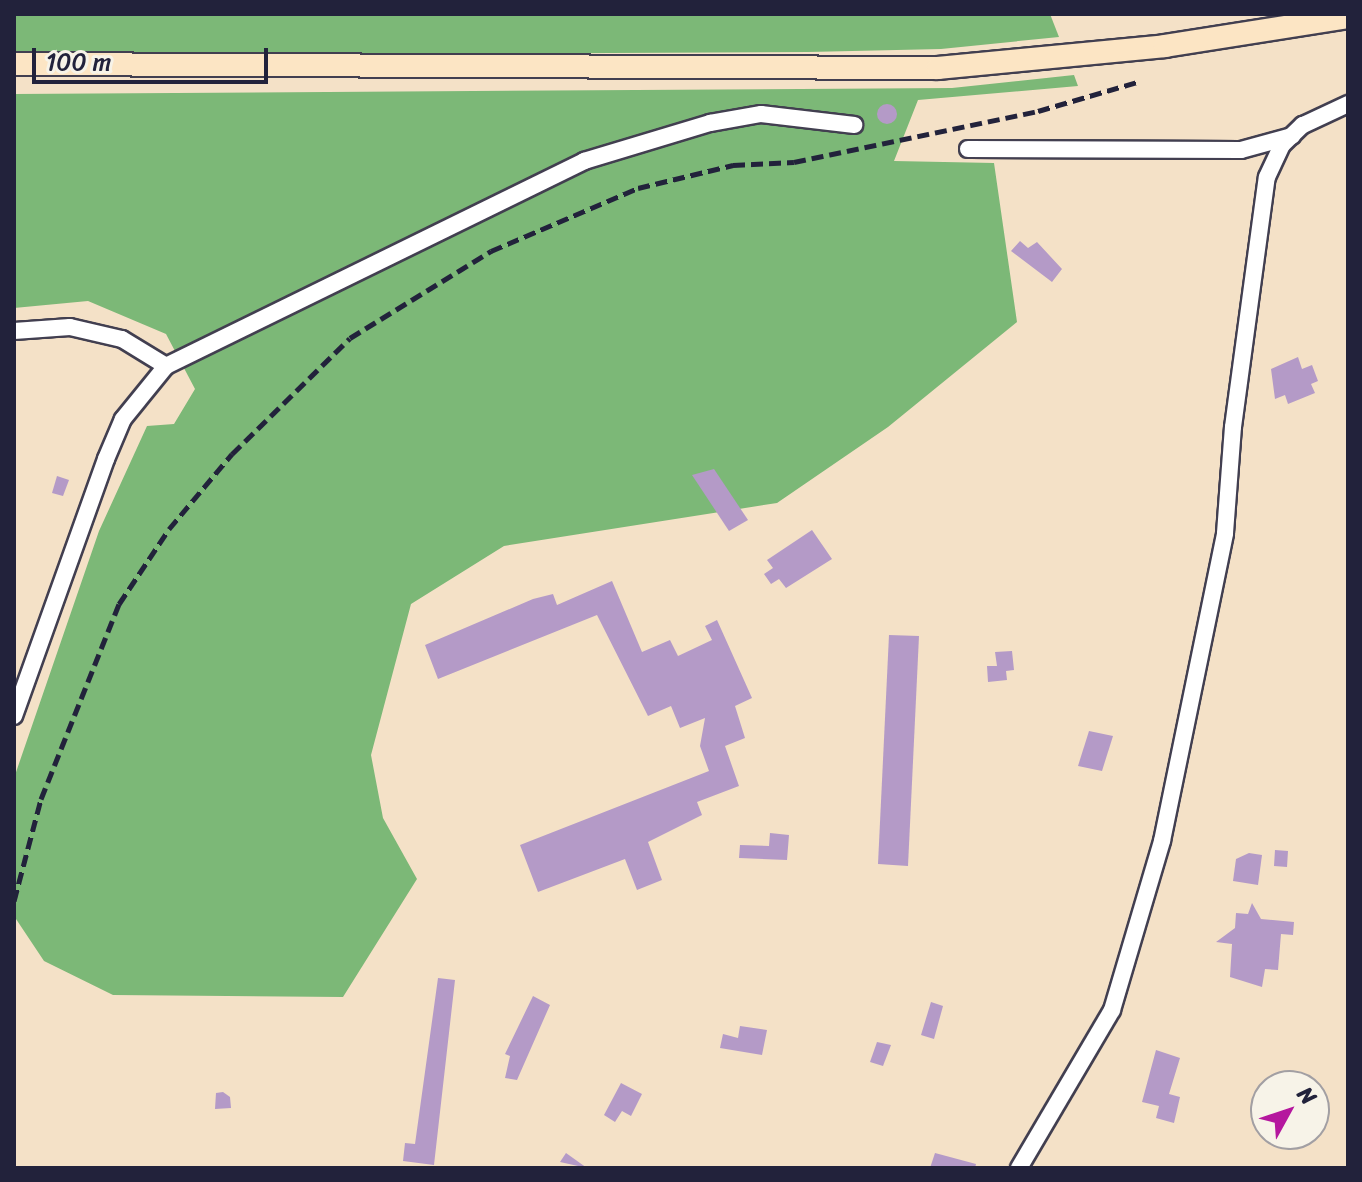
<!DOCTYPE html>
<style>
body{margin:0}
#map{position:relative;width:1362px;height:1182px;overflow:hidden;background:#f4e1c7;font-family:Sriracha,sans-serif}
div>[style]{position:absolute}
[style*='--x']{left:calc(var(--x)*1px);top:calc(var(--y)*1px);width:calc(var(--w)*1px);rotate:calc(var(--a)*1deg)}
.forest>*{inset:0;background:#7cb877}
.building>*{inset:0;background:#b49ac7}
.round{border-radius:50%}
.roads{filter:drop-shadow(2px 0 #423f50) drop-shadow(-2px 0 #423f50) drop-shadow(0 2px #423f50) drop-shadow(0 -2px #423f50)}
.minor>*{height:16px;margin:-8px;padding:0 8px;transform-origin:8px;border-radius:8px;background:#fff}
.secondary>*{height:22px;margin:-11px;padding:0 11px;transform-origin:11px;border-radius:11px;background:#fce5c4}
.rail>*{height:5px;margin-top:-2.5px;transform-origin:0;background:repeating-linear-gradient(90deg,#22223b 0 12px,transparent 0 18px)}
span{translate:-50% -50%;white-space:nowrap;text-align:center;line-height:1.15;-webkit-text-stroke:6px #f7f3e8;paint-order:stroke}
.frame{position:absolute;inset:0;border:16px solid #22223b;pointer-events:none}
.north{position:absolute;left:1250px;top:1070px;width:80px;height:80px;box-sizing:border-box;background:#f7f3e8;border:2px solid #a29fa3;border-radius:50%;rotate:50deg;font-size:22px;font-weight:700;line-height:32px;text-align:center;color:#22223b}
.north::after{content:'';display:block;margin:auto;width:28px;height:36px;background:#b5179e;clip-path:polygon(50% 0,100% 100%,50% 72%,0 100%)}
.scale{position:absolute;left:32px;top:48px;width:236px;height:36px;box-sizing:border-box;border:4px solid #22223b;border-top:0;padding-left:10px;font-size:24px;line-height:28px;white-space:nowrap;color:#22223b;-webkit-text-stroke:6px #f7f3e8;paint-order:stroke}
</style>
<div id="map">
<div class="forest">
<i style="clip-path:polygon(14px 14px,1050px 14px,1059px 37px,941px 49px,808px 52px,14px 56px)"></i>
<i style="clip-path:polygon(1074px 75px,1078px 86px,918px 100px,894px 161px,994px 163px,1017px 322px,888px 427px,777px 503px,504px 546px,411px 604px,371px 755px,383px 818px,417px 879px,343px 997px,113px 995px,44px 961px,14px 916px,14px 778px,99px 531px,147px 426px,174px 424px,195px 389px,166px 334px,88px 301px,14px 308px,14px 94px,952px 88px)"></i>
</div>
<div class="building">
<i class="round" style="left:877px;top:104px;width:20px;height:20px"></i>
<i style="clip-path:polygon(1020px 241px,1028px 248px,1037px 242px,1062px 269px,1052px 282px,1011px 251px)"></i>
<i style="clip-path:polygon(1298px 357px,1302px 369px,1312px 365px,1318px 381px,1311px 384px,1315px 393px,1288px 404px,1285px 395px,1275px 399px,1271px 369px)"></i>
<i style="clip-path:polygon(714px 469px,748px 520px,729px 531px,692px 475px)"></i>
<i style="clip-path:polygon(57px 476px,69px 480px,63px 496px,52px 493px)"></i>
<i style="clip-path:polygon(812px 530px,832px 559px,786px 588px,779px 579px,771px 584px,764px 574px,773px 568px,767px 560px)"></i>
<i style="clip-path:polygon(612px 581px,642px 652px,670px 640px,678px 656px,712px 640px,705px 626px,717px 620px,752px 698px,735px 706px,745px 738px,725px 746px,739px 786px,697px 802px,702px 815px,648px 842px,662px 880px,637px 890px,625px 859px,538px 892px,520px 845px,709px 771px,700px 746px,705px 718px,680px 728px,671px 706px,648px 716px,597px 615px,438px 679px,425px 645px,533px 599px,553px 594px,557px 605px)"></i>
<i style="clip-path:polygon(889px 635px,919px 636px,908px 866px,878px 864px)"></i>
<i style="clip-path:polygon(1012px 651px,1014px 670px,1006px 671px,1007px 680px,988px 682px,987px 666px,997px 666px,995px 652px)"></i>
<i style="clip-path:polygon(1089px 731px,1113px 736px,1102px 771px,1078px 766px)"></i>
<i style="clip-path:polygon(770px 833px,789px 835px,787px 860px,739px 858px,740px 845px,769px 846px)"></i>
<i style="clip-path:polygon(1275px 850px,1288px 851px,1287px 867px,1274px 866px)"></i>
<i style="clip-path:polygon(1249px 853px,1262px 855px,1258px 885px,1233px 881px,1236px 859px)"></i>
<i style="clip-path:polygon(1252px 903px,1261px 919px,1294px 922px,1293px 935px,1281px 934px,1278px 970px,1265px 969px,1262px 987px,1230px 977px,1232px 944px,1216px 942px,1235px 928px,1236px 913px,1248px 914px)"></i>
<i style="clip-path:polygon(438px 978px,455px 980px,434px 1165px,403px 1161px,405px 1143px,415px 1144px)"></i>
<i style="clip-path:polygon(533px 996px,550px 1005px,517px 1080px,505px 1078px,510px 1056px,505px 1054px)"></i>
<i style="clip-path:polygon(931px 1002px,943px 1006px,934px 1039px,921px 1035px)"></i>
<i style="clip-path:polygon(740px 1026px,767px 1030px,762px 1055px,720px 1048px,723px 1034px,738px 1038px)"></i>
<i style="clip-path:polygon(877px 1042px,891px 1045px,883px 1066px,870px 1062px)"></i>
<i style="clip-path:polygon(1156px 1050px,1180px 1058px,1169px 1094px,1180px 1097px,1174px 1123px,1156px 1118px,1159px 1106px,1142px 1102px)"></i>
<i style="clip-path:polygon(621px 1083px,642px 1094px,631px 1116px,622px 1111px,615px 1122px,604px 1115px)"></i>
<i style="clip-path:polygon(223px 1092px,230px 1097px,231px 1108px,215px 1109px,216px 1093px)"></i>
<i style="clip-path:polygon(566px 1153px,587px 1168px,560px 1162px)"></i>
<i style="clip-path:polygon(935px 1153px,976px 1164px,975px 1168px,930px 1168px)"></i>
</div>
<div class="roads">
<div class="minor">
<i style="--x:968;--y:149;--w:273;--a:0.2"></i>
<i style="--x:1241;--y:150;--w:53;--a:-15.4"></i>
<i style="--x:14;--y:331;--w:56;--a:-4.1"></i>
<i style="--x:70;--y:327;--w:53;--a:13"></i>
<i style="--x:122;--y:339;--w:52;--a:31.5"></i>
<i style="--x:14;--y:716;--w:273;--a:-70.3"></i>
<i style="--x:106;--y:459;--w:43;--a:-67"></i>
<i style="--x:123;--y:419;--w:68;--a:-50.9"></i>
<i style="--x:166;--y:366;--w:466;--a:-26.1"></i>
<i style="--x:584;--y:161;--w:132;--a:-16.8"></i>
<i style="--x:710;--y:123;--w:52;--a:-10"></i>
<i style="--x:761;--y:114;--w:94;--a:6.7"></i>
<i style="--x:1019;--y:1168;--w:183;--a:-59.5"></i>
<i style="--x:1112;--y:1010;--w:176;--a:-73.5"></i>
<i style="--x:1162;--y:841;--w:314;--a:-78.4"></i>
<i style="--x:1225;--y:533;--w:106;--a:-85.7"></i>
<i style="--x:1233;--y:427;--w:252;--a:-82.3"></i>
<i style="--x:1267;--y:177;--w:35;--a:-65"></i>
<i style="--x:1282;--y:145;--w:29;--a:-44"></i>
<i style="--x:1303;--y:125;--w:50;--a:-25"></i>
</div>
<div class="secondary">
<i style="--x:14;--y:64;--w:924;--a:0.25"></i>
<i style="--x:938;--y:68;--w:228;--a:-5.5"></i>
<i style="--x:1165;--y:46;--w:185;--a:-9"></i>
</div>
</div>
<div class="rail">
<i style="--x:14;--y:901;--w:106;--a:-75.2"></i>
<i style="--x:41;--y:799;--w:210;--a:-68.2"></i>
<i style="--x:119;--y:604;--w:90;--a:-56.3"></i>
<i style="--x:169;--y:529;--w:98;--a:-50"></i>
<i style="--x:232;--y:454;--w:165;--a:-44.5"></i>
<i style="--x:350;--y:338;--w:166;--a:-31.7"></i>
<i style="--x:491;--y:251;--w:160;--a:-23.2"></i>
<i style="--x:638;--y:188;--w:98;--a:-13.6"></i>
<i style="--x:733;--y:165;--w:61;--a:-2.8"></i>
<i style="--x:794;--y:162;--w:249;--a:-11.8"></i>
<i style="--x:1038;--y:111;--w:103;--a:-16.3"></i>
</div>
<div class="frame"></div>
<div class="north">N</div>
<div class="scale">100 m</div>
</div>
